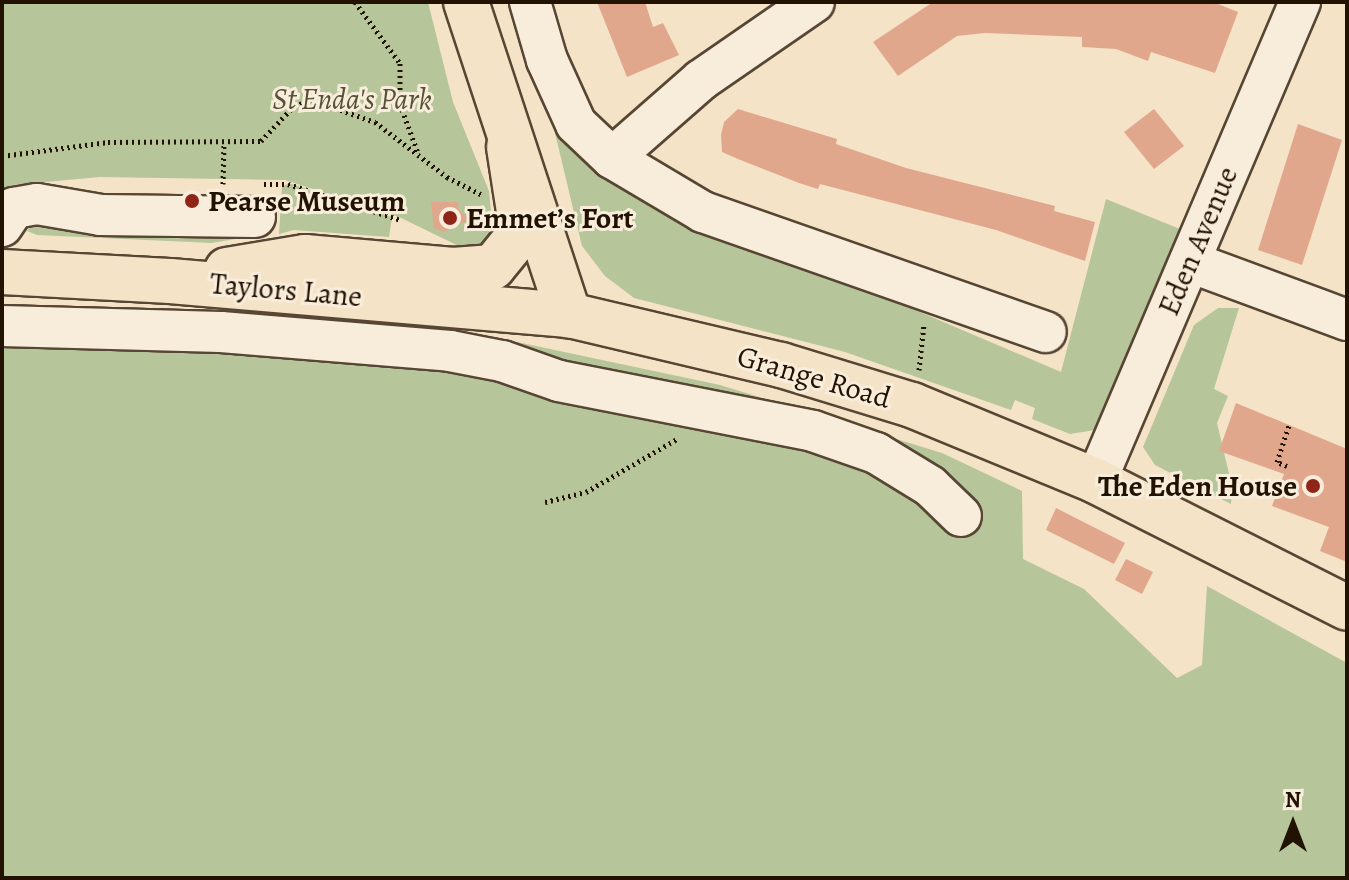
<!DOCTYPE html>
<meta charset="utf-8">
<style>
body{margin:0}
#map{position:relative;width:1349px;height:880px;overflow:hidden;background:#f5e3c8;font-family:Alegreya,serif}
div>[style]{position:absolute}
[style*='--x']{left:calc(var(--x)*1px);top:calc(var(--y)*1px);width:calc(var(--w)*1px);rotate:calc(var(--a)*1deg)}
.green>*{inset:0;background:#b6c59a}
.building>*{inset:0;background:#e0a78d}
.path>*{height:5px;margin-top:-2.5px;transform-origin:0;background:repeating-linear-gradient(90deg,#221201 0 2px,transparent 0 6px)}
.roads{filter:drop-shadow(2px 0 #574633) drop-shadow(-2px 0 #574633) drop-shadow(0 2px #574633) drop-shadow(0 -2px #574633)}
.minor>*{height:40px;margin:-20px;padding:0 20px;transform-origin:20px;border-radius:20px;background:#f8eddb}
.major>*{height:44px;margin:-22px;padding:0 22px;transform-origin:22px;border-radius:22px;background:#f5e3c8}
.dots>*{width:22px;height:22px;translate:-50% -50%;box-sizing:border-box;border:4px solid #f8eddb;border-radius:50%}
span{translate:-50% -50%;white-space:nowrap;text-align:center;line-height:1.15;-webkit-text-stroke:6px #f8eddb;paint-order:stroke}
.park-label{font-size:30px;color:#565137;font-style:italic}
.poi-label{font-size:30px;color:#221201;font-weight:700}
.left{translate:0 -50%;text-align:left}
.right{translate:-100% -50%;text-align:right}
.street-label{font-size:30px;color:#221201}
.frame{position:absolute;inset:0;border:4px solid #221201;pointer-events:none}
.north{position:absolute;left:1253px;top:784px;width:80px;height:80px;-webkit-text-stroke:6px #f8eddb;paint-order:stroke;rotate:0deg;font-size:22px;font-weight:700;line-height:32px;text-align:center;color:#221201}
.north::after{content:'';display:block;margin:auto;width:28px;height:36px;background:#221201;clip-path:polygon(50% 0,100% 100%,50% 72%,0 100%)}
</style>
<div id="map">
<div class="green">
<i style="clip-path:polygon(2px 2px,428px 2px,453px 102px,489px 191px,492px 221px,488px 238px,471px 252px,399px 217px,285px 180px,100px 177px,12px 185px,2px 191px)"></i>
<i style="clip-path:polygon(544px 87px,718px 226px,1061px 372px,1106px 199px,1180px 229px,1095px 430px,1070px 434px,1032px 419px,1035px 408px,1015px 400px,1011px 410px,845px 352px,634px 298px,605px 276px,582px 246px)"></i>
<i style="clip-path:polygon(289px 183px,392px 217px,389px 237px,294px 230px,279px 234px,282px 187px)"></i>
<i style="clip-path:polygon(35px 221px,263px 234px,212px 243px,37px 235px,27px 231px)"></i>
<i style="clip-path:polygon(2px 304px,321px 318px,517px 342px,720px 385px,942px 453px,1022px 491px,1023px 559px,1084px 589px,1177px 678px,1202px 665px,1207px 586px,1347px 663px,1347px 878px,2px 878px)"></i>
<i style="clip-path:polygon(1218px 308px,1239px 308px,1214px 389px,1228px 396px,1217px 423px,1232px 486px,1231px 504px,1155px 465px,1143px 447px,1194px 325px)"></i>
</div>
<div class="building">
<i style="clip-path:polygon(597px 2px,645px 2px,653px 27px,663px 23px,679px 55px,627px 77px)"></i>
<i style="clip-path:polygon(933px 2px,1213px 2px,1238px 12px,1215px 73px,1151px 52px,1148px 61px,1116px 49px,1082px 47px,1082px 37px,985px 33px,957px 36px,898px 76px,873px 42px)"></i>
<i style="clip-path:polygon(738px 109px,837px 139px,836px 144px,906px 168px,1055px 206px,1054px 211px,1095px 222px,1085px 261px,996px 230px,820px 184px,818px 189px,799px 183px,738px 159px,722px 152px,721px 135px,724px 122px)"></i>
<i style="clip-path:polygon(1154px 109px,1184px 146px,1154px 169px,1124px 132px)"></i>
<i style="clip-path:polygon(1298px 124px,1342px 140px,1302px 265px,1258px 250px)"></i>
<i style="clip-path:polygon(431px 202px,458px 202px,459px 211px,470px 219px,444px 232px,434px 228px)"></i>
<i style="clip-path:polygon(1236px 403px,1347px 449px,1347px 562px,1320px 551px,1329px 527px,1272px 506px,1284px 474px,1219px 451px)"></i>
<i style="clip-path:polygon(1056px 508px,1125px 543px,1114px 564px,1046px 530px)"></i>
<i style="clip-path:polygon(1126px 559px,1153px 572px,1142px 594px,1115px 580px)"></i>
</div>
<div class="path">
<i style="--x:355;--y:2;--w:76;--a:53.6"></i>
<i style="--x:400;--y:63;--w:41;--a:90"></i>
<i style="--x:400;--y:104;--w:52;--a:69.8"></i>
<i style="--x:2;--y:156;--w:107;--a:-7.5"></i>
<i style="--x:108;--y:142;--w:153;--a:-0.4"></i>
<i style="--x:261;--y:141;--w:48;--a:-46.7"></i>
<i style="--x:294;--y:106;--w:19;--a:-18"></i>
<i style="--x:312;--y:100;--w:67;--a:19.2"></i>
<i style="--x:375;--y:122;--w:91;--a:37.4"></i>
<i style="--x:447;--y:177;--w:38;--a:27"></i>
<i style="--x:223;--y:184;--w:40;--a:-88.6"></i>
<i style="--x:264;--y:184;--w:24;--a:0"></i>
<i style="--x:288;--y:184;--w:119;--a:17.7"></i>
<i style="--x:919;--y:370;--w:46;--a:-83.8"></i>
<i style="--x:1287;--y:466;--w:11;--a:-158"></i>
<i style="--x:1277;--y:462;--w:39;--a:-72"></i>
<i style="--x:545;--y:502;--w:42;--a:-13.7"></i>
<i style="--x:586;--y:492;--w:105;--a:-30.2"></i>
</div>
<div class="roads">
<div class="minor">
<i style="--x:530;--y:2;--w:60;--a:73.7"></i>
<i style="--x:547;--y:60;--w:70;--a:65.6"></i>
<i style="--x:576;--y:124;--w:50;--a:43.4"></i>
<i style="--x:612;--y:158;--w:106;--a:30.7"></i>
<i style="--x:703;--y:212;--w:363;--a:19.3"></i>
<i style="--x:612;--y:158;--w:118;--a:-41.2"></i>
<i style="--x:701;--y:80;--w:137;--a:-34.6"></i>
<i style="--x:2;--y:226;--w:22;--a:-56"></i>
<i style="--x:14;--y:208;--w:23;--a:-10"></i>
<i style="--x:37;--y:204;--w:65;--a:9.8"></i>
<i style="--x:101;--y:215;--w:154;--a:0.7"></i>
<i style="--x:1190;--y:262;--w:167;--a:20.3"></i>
<i style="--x:2;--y:326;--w:219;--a:1.6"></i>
<i style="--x:221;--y:332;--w:230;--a:4.7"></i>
<i style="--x:450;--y:351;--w:53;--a:10.9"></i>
<i style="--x:502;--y:361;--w:60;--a:19.3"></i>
<i style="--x:559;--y:381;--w:259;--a:11.1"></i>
<i style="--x:813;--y:431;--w:67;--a:19.2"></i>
<i style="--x:876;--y:453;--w:63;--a:31.4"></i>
<i style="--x:930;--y:486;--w:43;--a:44.1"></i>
<i style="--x:1096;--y:481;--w:521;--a:-66.93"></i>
</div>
<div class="major">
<i style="--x:466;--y:2;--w:330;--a:71.8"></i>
<i style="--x:227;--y:270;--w:79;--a:-9.5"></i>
<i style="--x:305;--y:257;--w:149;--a:5"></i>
<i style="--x:453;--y:270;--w:40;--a:-4.3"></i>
<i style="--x:493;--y:267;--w:33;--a:-51"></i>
<i style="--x:514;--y:241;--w:24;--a:-75"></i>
<i style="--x:520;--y:218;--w:72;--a:-98.8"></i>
<i style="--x:2;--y:272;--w:168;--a:3.1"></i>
<i style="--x:170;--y:281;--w:400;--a:4.9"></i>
<i style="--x:569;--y:315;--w:218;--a:13.3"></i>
<i style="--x:781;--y:365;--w:137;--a:17"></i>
<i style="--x:912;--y:405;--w:199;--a:22.4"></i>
<i style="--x:1096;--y:481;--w:281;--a:26.8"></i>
</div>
</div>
<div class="dots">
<i style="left:192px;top:201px;background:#8f2418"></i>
<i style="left:450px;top:218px;background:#8f2418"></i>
<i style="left:1313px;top:486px;background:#8f2418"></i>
</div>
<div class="park-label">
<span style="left:352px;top:99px">St Enda's Park</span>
</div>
<div class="poi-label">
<span class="left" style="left:208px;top:201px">Pearse Museum</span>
<span class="left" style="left:466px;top:218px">Emmet’s Fort</span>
<span class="right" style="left:1297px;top:486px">The Eden House</span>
</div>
<div class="street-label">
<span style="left:1198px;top:241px;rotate:-67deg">Eden Avenue</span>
<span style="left:286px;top:290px;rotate:5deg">Taylors Lane</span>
<span style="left:814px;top:377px;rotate:16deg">Grange Road</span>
</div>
<div class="frame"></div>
<div class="north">N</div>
</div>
